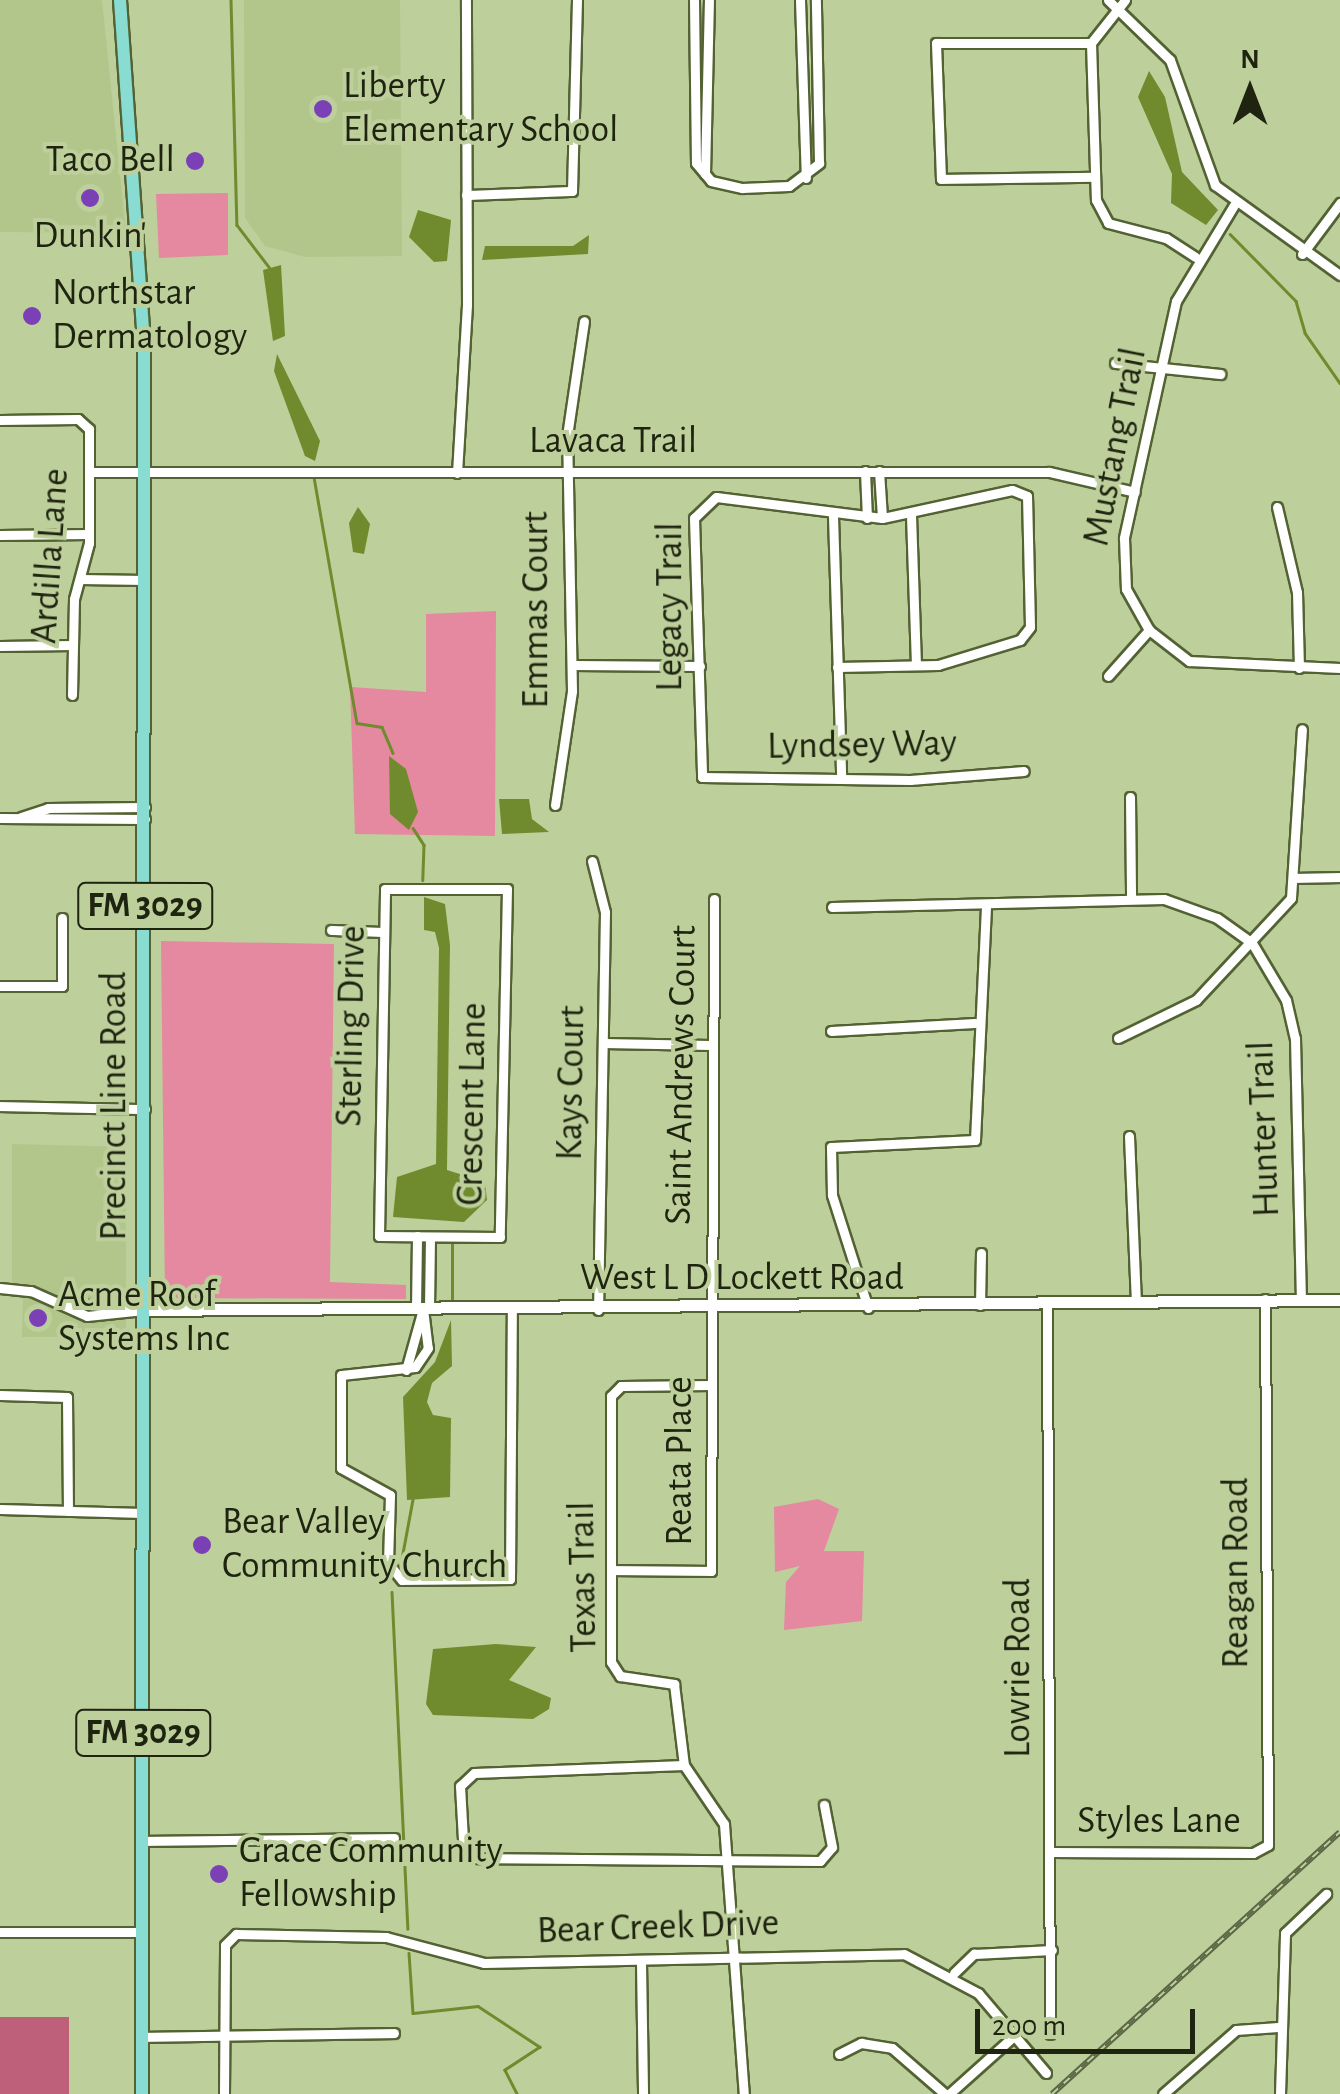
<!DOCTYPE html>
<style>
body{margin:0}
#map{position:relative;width:1340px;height:2094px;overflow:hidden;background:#bdcf9b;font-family:"Alegreya Sans",sans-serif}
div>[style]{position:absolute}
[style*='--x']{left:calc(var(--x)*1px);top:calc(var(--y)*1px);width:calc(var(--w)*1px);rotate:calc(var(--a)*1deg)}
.built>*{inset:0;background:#b2c68b}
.green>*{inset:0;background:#e489a0}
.forest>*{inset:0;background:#bf607b}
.water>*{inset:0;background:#708b2d}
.stream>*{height:2.5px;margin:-1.25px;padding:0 1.25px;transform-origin:1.25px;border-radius:1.25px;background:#708b2d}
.roads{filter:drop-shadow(2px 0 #536233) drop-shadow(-2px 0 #536233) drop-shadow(0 2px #536233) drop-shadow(0 -2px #536233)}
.street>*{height:9px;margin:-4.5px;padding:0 4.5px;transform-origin:4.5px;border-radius:4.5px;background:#fff}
.secondary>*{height:11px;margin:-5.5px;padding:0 5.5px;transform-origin:5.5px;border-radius:5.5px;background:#fff}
.primary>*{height:12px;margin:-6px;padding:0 6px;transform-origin:6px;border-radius:6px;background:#88dcd2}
.rail>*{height:6px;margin-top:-3px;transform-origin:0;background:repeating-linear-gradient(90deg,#bdcf9b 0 8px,#5b6645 0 16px);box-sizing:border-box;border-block:2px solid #5b6645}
.dots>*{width:28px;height:28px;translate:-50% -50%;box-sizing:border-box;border:5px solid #bdcf9b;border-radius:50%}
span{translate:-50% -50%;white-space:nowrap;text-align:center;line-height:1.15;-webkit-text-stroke:8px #bdcf9b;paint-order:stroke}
.shield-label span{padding:2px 8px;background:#bdcf9b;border:2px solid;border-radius:8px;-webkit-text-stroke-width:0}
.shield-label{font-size:35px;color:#1e2410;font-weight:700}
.poi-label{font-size:38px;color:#1e2410}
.left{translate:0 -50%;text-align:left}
.right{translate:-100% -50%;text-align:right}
.street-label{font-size:38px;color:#1e2410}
.north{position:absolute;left:1200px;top:40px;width:100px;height:100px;-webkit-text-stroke:8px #bdcf9b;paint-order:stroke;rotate:0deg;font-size:28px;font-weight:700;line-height:40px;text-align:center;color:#1e2410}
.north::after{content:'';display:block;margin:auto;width:35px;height:45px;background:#1e2410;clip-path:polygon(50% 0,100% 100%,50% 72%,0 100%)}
.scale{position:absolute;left:975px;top:2009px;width:220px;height:45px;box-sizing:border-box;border:5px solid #1e2410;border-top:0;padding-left:12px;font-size:30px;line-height:35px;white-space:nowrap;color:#1e2410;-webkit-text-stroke:8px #bdcf9b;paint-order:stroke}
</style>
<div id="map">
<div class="built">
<i style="clip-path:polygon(0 0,102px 0,126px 233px,0 232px)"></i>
<i style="clip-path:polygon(244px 0,400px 0,402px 256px,305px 257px,265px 246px,245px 218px)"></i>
<i style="clip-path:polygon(12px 1144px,126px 1147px,126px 1337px,22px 1337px,23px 1296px,12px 1295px)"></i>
</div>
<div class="green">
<i style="clip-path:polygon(228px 193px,228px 255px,159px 258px,156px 194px)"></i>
<i style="clip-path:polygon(496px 611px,495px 836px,355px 834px,350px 687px,426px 692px,426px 614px)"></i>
<i style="clip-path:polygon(161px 941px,334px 944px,330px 1282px,406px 1285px,406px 1299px,165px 1298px)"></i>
<i style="clip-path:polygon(818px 1499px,839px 1509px,824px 1551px,864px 1551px,862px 1621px,784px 1630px,786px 1582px,800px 1566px,775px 1572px,774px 1507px)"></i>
</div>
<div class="forest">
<i style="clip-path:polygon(0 2017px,69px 2017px,69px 2094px,0 2094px)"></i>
</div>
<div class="water">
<i style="clip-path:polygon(1149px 71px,1165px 97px,1182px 172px,1218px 210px,1206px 225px,1171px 203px,1172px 174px,1138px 97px)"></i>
<i style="clip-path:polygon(418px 210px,451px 220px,447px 261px,434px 262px,409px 237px)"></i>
<i style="clip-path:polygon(589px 235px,588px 254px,482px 260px,485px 246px,573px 246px)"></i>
<i style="clip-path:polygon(281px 265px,285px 336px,273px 341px,263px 270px)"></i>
<i style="clip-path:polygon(277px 354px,320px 441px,315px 461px,305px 456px,274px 371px)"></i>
<i style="clip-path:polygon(358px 507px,370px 524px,364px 554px,353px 552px,349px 523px)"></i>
<i style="clip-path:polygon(389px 756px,406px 769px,418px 812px,409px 830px,390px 814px)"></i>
<i style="clip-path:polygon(499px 799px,529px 799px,532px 819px,549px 832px,502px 834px)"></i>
<i style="clip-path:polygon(424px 897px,445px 904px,450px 945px,447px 1170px,485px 1182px,487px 1200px,464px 1222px,393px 1217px,397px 1177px,436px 1164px,439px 948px,435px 932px,424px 930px)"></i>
<i style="clip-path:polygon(451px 1320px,452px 1366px,432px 1383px,427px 1402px,433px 1415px,451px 1418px,450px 1497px,407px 1500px,403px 1397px,435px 1362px)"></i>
<i style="clip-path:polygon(496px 1644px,536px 1647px,509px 1680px,551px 1698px,549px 1709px,533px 1719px,433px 1715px,426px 1704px,433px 1649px)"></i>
</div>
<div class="stream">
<i style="--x:231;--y:0;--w:225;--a:88.5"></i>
<i style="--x:237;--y:225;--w:53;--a:52.7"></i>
<i style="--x:1230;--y:234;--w:94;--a:45.4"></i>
<i style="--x:1296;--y:301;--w:33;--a:74"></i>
<i style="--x:1305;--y:333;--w:61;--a:55"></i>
<i style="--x:314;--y:477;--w:250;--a:80.1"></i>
<i style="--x:357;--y:723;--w:25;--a:9"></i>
<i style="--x:382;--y:727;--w:28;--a:67"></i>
<i style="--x:413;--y:828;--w:20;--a:57"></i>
<i style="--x:424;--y:845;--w:35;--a:92"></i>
<i style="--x:452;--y:1299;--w:55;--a:-90"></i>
<i style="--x:400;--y:1567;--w:71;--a:-79.5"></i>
<i style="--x:392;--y:1592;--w:337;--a:87.3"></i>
<i style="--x:409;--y:1953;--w:60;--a:86.2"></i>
<i style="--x:413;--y:2013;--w:65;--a:-6.1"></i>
<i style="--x:478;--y:2006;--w:74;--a:33.5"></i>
<i style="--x:540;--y:2047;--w:42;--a:146.7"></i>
<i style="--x:505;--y:2070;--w:27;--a:63"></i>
</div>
<div class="roads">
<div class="street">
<i style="--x:694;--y:0;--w:163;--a:89.3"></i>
<i style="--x:696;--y:163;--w:23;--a:50"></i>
<i style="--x:711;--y:181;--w:32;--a:13"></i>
<i style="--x:742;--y:188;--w:47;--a:-2.4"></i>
<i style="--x:789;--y:186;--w:38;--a:-37"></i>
<i style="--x:819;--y:163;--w:163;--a:-91.1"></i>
<i style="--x:800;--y:0;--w:178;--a:88.1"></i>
<i style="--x:1108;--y:0;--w:86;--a:44.1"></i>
<i style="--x:1170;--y:60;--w:133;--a:70.2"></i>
<i style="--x:1215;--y:185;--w:154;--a:35.8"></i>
<i style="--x:1125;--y:0;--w:55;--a:128.3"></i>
<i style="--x:1091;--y:43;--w:157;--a:88.2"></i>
<i style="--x:1096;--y:200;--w:26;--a:62"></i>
<i style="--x:1108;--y:223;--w:60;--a:14.5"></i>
<i style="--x:1166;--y:238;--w:35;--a:33"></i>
<i style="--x:1091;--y:43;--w:155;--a:180"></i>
<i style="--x:936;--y:43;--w:136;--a:87.9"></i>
<i style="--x:941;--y:179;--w:150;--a:-0.8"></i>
<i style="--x:705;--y:174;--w:174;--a:-88.7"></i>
<i style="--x:466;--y:195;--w:106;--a:-2.2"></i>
<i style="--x:572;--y:191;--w:191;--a:-88.5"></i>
<i style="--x:1234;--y:205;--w:112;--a:121.1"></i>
<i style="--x:1176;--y:301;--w:243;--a:102.4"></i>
<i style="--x:1124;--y:538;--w:51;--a:87.8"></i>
<i style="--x:1126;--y:589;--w:47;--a:60.7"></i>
<i style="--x:1149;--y:630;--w:51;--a:37.8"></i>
<i style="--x:1189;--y:661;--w:151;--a:2.7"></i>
<i style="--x:1302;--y:254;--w:64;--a:-53.3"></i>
<i style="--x:1115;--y:363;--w:106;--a:6"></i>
<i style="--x:0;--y:420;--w:78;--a:-0.7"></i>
<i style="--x:78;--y:419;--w:15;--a:42"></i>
<i style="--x:89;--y:429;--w:114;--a:90"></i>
<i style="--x:89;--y:543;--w:58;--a:105"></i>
<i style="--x:74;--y:599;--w:96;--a:91.2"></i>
<i style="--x:865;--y:471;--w:47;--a:87.6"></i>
<i style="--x:879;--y:471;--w:47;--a:86.3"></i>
<i style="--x:89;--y:472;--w:960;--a:0"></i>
<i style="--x:1049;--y:472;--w:88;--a:13.1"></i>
<i style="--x:457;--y:473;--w:168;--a:-86.6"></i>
<i style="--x:467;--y:305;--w:305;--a:-90.2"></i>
<i style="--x:1277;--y:507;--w:87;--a:76.8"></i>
<i style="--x:1297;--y:592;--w:76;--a:88.5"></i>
<i style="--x:911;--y:515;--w:150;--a:88.1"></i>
<i style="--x:833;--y:516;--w:260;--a:88.2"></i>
<i style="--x:0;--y:535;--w:89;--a:-0.6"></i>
<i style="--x:80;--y:579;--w:65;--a:0.9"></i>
<i style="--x:0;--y:646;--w:73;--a:-0.8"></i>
<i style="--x:573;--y:665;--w:127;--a:0.5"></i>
<i style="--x:837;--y:667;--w:101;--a:-1.1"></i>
<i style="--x:938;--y:665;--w:86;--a:-17"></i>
<i style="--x:1020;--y:640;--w:16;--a:-52"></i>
<i style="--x:1030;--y:627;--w:131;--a:-91.3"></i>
<i style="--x:1027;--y:496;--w:16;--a:-158"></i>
<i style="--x:1012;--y:490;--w:133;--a:167.8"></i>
<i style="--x:882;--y:518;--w:167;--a:-172.8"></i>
<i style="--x:716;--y:497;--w:30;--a:136"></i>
<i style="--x:694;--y:518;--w:259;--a:88.2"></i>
<i style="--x:702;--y:777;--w:208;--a:0.8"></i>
<i style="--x:910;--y:780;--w:114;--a:-4.5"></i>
<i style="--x:1108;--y:676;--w:62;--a:-48.3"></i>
<i style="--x:1130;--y:797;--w:100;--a:89.4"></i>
<i style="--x:555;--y:805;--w:115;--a:-81.5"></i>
<i style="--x:572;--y:691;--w:255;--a:-91.1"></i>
<i style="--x:567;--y:436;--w:116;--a:-81.6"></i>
<i style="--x:21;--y:817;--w:28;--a:-18"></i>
<i style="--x:48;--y:808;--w:97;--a:-0.6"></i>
<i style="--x:0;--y:818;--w:145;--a:0.4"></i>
<i style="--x:592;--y:861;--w:53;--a:75.7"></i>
<i style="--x:605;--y:912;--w:398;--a:91"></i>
<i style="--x:1296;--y:878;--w:44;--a:-1.3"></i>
<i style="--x:385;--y:889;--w:122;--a:0"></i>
<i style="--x:507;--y:889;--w:348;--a:91.2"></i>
<i style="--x:500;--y:1237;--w:121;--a:-179.5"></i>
<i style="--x:379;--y:1236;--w:347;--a:-89"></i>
<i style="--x:832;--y:907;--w:332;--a:-1.4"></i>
<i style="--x:1164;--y:899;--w:56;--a:19.7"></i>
<i style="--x:1217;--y:918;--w:43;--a:35.5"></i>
<i style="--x:1252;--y:943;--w:66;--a:59.2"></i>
<i style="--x:1286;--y:1000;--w:39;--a:77"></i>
<i style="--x:1295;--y:1038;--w:262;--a:88.7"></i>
<i style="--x:331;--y:930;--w:53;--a:2.2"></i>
<i style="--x:0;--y:986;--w:62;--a:0"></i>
<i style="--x:62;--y:986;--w:68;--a:-90"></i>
<i style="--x:831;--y:1031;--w:144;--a:-3.2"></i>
<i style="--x:1118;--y:1038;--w:87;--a:-26"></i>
<i style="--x:1196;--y:1000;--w:139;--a:-47"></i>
<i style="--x:1291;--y:898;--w:169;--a:-86.3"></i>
<i style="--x:603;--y:1043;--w:107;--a:1.1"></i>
<i style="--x:0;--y:1106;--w:145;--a:1.2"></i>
<i style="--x:1129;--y:1136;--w:164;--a:87.6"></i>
<i style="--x:0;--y:1288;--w:31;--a:6"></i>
<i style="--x:31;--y:1291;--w:61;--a:24.1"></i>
<i style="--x:87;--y:1316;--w:57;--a:-6"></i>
<i style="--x:1047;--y:1302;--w:732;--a:89.77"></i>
<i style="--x:63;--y:1303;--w:79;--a:4.3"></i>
<i style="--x:980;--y:1305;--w:52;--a:-88.9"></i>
<i style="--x:868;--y:1308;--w:119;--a:-107.7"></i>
<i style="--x:832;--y:1195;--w:48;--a:-91.2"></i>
<i style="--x:831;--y:1147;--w:144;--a:-2.8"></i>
<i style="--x:975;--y:1140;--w:233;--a:-87.3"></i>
<i style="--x:416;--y:1309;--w:73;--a:-89.2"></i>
<i style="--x:423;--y:1309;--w:39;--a:83"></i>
<i style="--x:428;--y:1348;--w:23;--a:124"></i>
<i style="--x:415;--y:1367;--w:74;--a:173.8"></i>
<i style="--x:341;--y:1375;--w:93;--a:90"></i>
<i style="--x:341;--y:1468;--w:56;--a:28.9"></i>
<i style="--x:390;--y:1495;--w:68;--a:91.7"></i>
<i style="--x:388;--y:1563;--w:22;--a:51"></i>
<i style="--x:402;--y:1580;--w:108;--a:-0.5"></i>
<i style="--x:510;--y:1579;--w:269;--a:-89.6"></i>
<i style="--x:429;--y:1309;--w:72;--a:-89.2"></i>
<i style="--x:406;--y:1370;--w:63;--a:-74.4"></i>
<i style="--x:711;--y:1385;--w:90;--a:179.4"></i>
<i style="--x:621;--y:1386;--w:14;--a:135"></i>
<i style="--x:611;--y:1396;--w:266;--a:90"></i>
<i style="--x:611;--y:1662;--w:17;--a:57"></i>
<i style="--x:620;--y:1676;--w:55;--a:8.4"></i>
<i style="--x:674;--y:1684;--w:82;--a:83"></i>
<i style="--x:684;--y:1765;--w:71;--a:55.9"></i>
<i style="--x:724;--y:1824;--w:271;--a:85.8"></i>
<i style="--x:0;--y:1395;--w:67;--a:1.7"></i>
<i style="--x:67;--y:1397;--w:114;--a:89.5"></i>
<i style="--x:0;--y:1509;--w:143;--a:1.6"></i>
<i style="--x:612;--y:1570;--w:99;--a:0.6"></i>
<i style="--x:711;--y:1571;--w:672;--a:-89.74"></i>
<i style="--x:684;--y:1765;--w:210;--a:177.8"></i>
<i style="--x:474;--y:1773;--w:19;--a:137"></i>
<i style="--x:460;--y:1786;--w:72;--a:86.8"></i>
<i style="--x:464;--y:1858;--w:356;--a:0.5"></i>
<i style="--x:820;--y:1861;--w:18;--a:-49"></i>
<i style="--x:832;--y:1847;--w:43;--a:-100.8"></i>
<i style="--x:143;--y:1841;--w:251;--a:-0.7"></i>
<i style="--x:1050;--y:1852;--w:203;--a:0.3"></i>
<i style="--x:1253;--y:1853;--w:17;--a:-28"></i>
<i style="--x:1268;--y:1845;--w:546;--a:-90.31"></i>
<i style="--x:0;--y:1932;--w:142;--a:0"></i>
<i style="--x:641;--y:1963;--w:131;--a:89.1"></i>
<i style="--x:954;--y:1973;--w:28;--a:-44"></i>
<i style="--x:974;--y:1954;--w:78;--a:-2.9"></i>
<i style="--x:142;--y:2037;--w:252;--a:-0.9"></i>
<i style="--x:839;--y:2054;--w:25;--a:-27"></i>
<i style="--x:861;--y:2043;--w:31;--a:9"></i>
<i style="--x:892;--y:2048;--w:70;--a:41"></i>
<i style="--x:224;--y:2094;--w:149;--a:-89.6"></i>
<i style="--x:225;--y:1945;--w:16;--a:-45"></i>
<i style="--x:236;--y:1934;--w:150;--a:1.1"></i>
<i style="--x:386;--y:1937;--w:101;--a:14.9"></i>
<i style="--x:484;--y:1963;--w:420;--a:-1.2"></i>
<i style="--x:904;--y:1954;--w:84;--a:27.8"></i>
<i style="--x:978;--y:1993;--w:105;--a:49.6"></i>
<i style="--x:949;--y:2094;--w:89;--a:-41.8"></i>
<i style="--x:1163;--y:2094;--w:97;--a:-41.2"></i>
<i style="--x:1236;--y:2030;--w:42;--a:-4.1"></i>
<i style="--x:1280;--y:2094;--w:161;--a:-88.2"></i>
<i style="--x:1285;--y:1933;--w:57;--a:-43.6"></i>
</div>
<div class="secondary">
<i style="--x:144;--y:1310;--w:1196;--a:-0.48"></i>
</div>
<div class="primary">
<i style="--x:120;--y:0;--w:343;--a:86"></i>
<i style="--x:144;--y:342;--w:1752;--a:90.07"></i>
</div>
</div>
<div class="rail">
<i style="--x:1052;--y:2094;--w:389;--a:-42.3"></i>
</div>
<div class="dots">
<i style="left:323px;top:109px;background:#7b40b6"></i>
<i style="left:195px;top:161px;background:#7b40b6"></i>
<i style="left:90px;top:198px;background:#7b40b6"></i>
<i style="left:32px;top:316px;background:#7b40b6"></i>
<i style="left:38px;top:1318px;background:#7b40b6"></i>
<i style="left:202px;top:1545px;background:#7b40b6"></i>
<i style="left:219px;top:1874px;background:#7b40b6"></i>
</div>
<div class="shield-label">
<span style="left:145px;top:906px">FM 3029</span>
<span style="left:143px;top:1733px">FM 3029</span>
</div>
<div class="poi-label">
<span class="left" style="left:343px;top:109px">Liberty<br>Elementary School</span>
<span class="right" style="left:175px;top:161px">Taco Bell</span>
<span style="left:90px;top:237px">Dunkin'</span>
<span class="left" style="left:52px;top:316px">Northstar<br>Dermatology</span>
<span class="left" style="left:58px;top:1318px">Acme Roof<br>Systems Inc</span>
<span class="left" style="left:222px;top:1545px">Bear Valley<br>Community Church</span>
<span class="left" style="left:239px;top:1874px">Grace Community<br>Fellowship</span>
</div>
<div class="street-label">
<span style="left:613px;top:442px">Lavaca Trail</span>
<span style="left:1116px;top:447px;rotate:-79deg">Mustang Trail</span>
<span style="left:51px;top:556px;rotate:-86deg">Ardilla Lane</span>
<span style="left:671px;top:607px;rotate:-90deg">Legacy Trail</span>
<span style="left:537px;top:610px;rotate:-90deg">Emmas Court</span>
<span style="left:862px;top:746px;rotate:-1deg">Lyndsey Way</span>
<span style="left:352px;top:1026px;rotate:-89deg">Sterling Drive</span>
<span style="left:682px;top:1075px;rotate:-89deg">Saint Andrews Court</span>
<span style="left:572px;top:1083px;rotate:-89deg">Kays Court</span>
<span style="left:473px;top:1104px;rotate:-89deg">Crescent Lane</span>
<span style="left:115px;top:1106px;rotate:-90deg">Precinct Line Road</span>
<span style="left:1265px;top:1129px;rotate:-92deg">Hunter Trail</span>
<span style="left:742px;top:1279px">West L D Lockett Road</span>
<span style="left:681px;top:1461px;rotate:-90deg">Reata Place</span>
<span style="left:1237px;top:1573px;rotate:-90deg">Reagan Road</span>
<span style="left:584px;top:1577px;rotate:-91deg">Texas Trail</span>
<span style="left:1019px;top:1668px;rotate:-90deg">Lowrie Road</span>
<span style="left:1159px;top:1822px">Styles Lane</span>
<span style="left:658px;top:1928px;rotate:-2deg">Bear Creek Drive</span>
</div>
<div class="north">N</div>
<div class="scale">200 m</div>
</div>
